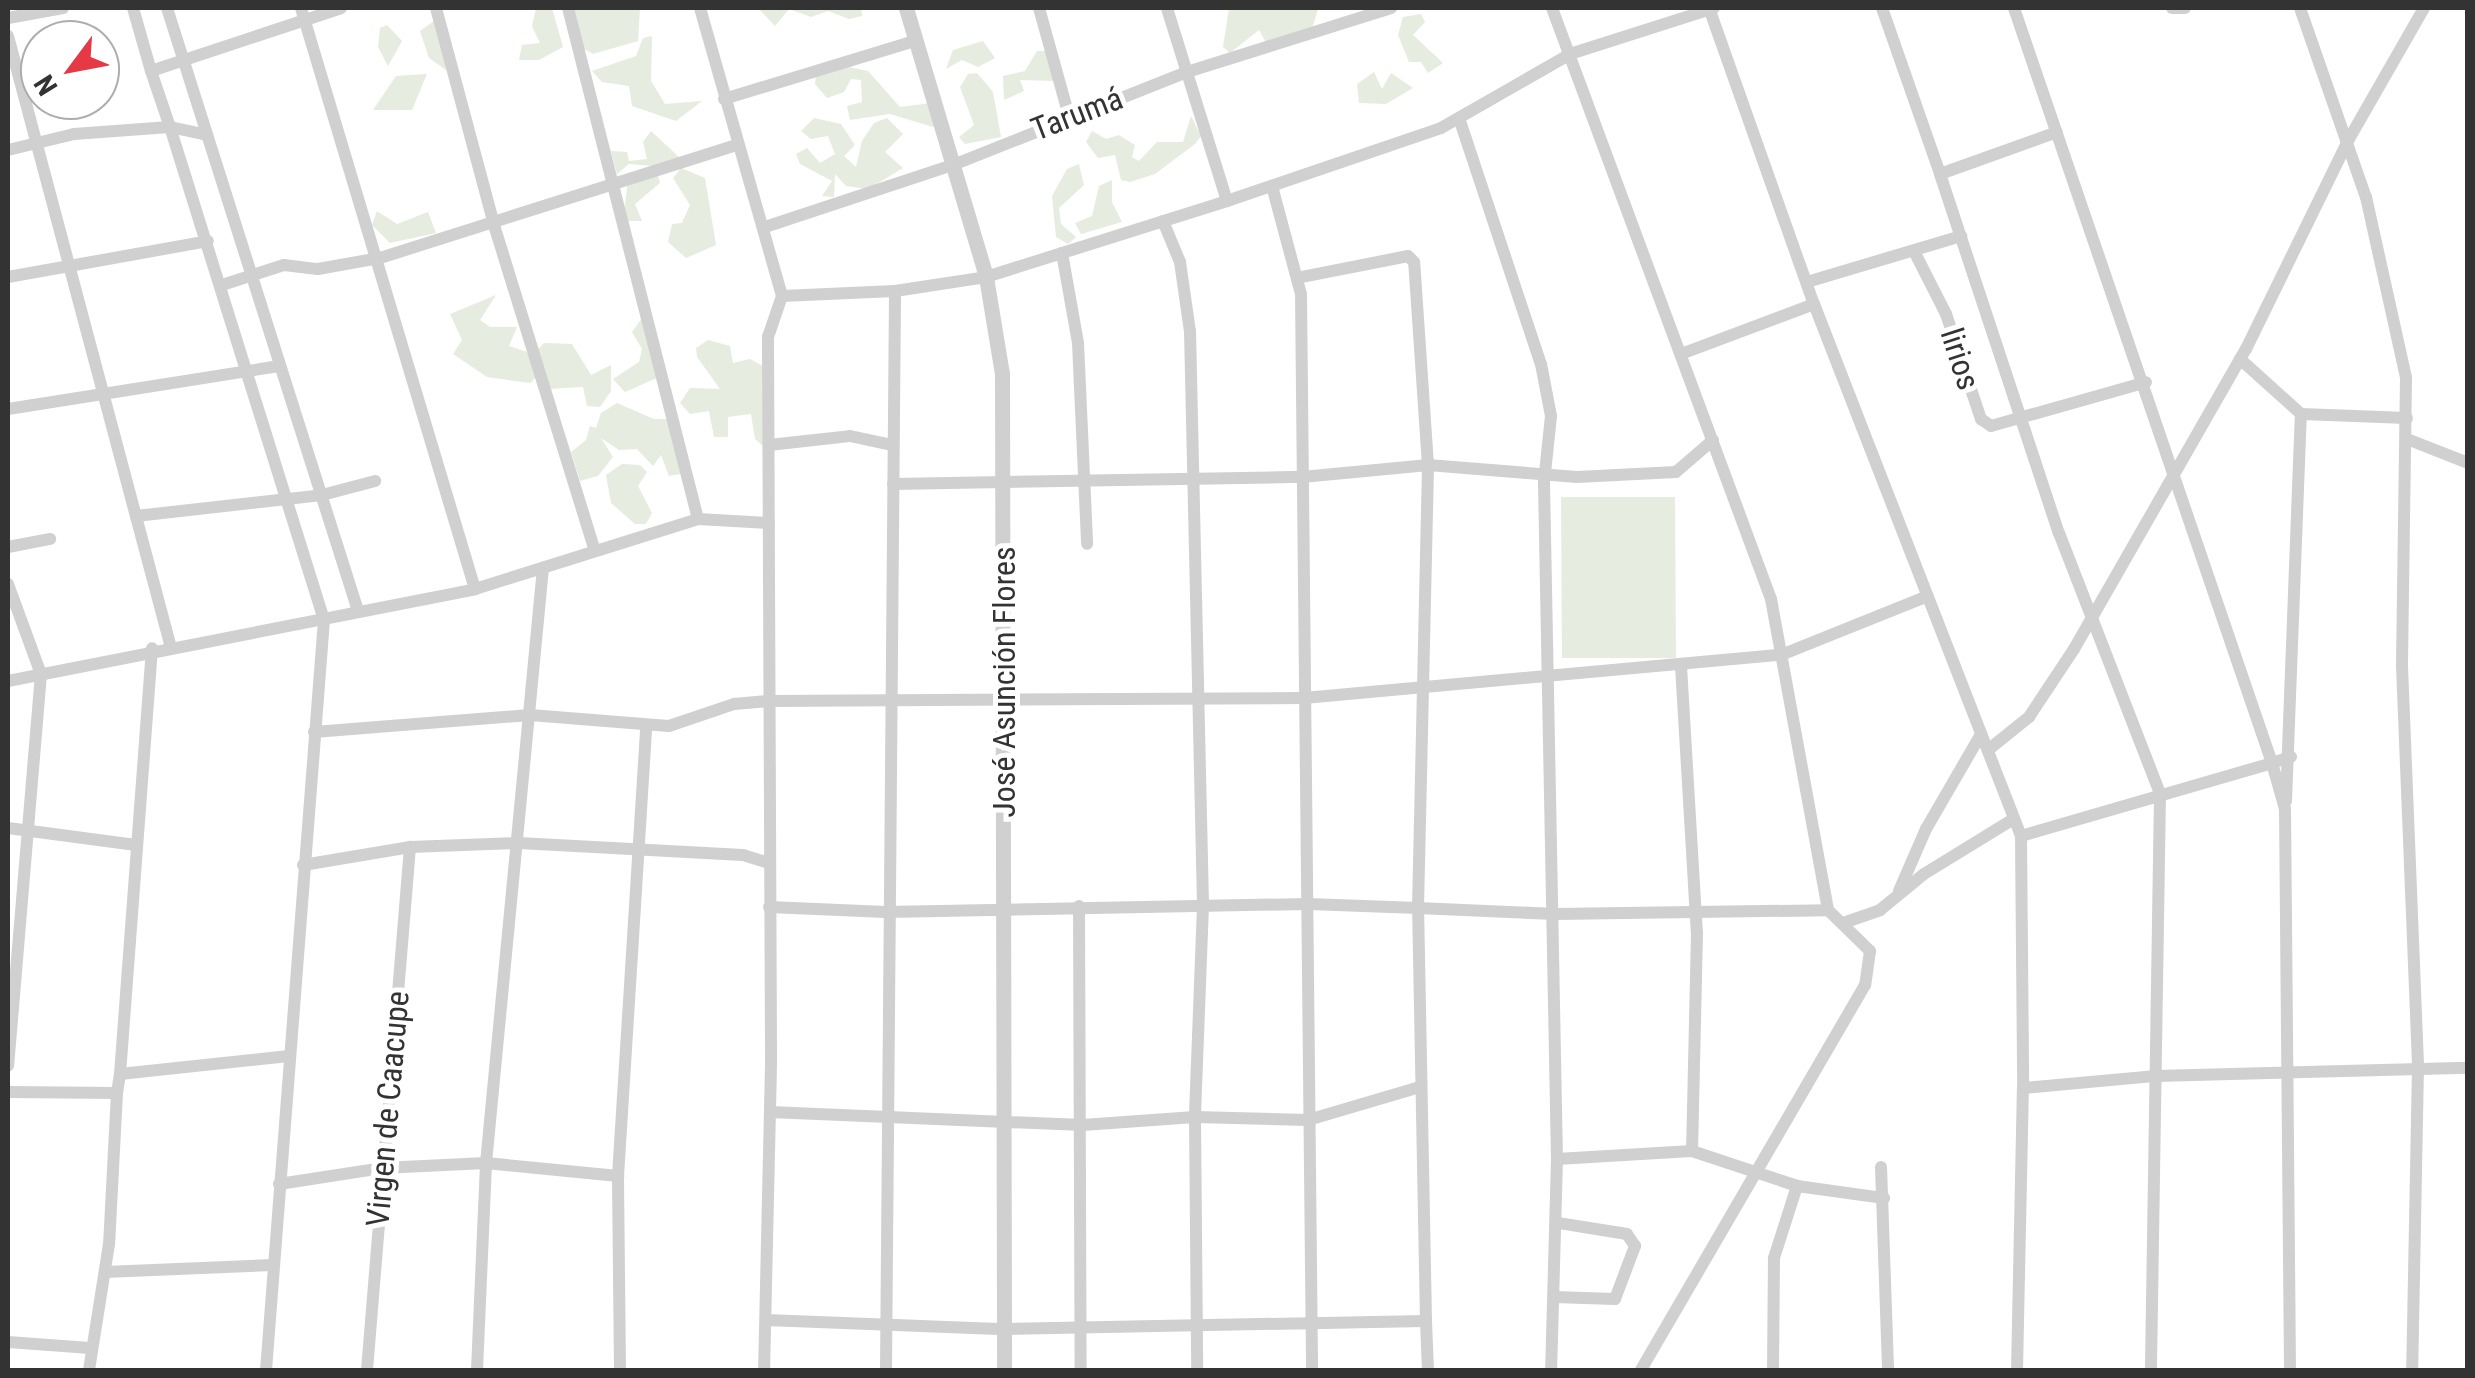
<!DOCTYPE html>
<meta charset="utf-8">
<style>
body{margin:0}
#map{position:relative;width:2475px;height:1378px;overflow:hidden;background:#fff;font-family:"Roboto Condensed",sans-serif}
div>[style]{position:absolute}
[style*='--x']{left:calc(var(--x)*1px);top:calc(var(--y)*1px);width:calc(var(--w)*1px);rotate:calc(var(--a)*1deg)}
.green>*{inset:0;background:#e6ecdf}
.minor>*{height:12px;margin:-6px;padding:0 6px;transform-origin:6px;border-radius:6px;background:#d0d0d0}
.tertiary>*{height:15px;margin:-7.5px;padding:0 7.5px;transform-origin:7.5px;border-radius:7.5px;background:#d0d0d0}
span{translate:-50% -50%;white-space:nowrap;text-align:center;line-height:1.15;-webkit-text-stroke:10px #fff;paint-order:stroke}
.street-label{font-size:32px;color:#333}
.frame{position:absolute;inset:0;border:10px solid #333;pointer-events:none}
.north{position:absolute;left:20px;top:20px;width:100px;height:100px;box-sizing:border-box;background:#fff;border:2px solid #adadad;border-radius:50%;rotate:238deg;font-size:28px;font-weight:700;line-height:40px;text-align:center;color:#333}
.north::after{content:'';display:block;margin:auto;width:35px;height:45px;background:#e63946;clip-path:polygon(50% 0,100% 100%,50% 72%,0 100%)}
</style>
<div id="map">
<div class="green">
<i style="clip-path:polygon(536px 8px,552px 8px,563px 47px,539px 60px,519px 60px,522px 45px,540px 43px,532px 26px)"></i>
<i style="clip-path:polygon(571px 8px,640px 8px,638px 41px,593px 54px,584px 49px)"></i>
<i style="clip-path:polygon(758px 8px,861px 8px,862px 16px,849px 19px,828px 11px,811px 17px,789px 9px,775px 26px)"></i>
<i style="clip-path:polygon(1229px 8px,1318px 8px,1318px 9px,1311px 32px,1267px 44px,1259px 30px,1230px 53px,1223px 47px)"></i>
<i style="clip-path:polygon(1421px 14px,1425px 22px,1413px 35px,1443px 63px,1428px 73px,1421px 62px,1409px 62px,1398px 35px,1403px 17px)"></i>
<i style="clip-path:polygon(434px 21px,450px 67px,446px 70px,429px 58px,420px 31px)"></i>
<i style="clip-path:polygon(387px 25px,402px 41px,388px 66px,378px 47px,380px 28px)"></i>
<i style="clip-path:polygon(652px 36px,651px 81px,665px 104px,702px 101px,676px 121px,632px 106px,629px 86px,602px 82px,592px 71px,636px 56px,643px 38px)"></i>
<i style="clip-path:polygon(983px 41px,995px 58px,978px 67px,962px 60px,946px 69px,953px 50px)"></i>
<i style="clip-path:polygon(1037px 51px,1045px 51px,1056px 81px,1020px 80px,1024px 91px,1004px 100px,1003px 76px,1025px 71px)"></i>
<i style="clip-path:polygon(849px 67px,868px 71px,900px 107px,931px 103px,938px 119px,933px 127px,890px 114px,850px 120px,847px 106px,862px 102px,861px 80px,851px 79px,844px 92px,827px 98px,815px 84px,816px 74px)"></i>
<i style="clip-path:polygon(1374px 72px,1382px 89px,1391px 73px,1413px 88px,1386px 104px,1359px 103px,1357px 84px)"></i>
<i style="clip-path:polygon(977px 73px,993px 92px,1001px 137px,965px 144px,959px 137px,974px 125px,960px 87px,968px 74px)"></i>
<i style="clip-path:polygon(427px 74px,412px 110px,373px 110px,396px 76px)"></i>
<i style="clip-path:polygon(1191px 116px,1201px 136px,1195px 144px,1155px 174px,1130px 182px,1121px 180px,1115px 155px,1098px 158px,1086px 142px,1092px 131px,1106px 139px,1119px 135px,1135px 145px,1132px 157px,1139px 161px,1157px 142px,1183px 142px)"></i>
<i style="clip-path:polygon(814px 118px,841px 124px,855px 145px,844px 156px,856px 167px,862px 141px,874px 123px,887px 118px,903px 134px,885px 152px,903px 168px,868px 189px,846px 186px,835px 174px,834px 197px,822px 196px,832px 181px,800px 164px,796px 154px,807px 148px,820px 163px,835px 154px,828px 136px,811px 139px,801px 131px)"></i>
<i style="clip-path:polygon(651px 131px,680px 158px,666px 167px,629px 164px,617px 174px,611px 151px,627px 152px,629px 161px,647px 159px,643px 142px)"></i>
<i style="clip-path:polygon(1079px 164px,1084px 185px,1059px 208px,1061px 224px,1076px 237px,1068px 244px,1056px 237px,1052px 196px,1067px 169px)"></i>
<i style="clip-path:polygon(681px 168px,705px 178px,716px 245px,686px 258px,668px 242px,672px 224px,682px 223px,690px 205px,673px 178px)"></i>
<i style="clip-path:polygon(658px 175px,660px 183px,635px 204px,642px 221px,623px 221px,628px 180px)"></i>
<i style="clip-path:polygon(1112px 180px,1112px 202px,1122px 222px,1081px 234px,1075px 223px,1092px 216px,1099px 186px)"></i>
<i style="clip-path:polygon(377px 211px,397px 224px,428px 212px,436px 233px,390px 243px,372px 225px)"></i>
<i style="clip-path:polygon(496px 295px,480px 320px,490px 327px,517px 327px,509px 346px,527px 352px,537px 376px,530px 383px,487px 377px,453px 354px,462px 340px,450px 314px)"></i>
<i style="clip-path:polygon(642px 318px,657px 378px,625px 392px,613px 379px,639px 362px,642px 349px,632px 332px)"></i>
<i style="clip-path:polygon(708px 340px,730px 346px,733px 363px,750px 359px,763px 366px,764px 447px,755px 439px,751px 414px,728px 417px,728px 437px,714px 437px,709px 411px,690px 414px,680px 403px,690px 388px,720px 389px,697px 357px,696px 348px)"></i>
<i style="clip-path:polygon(544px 343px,572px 344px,591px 375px,611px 365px,611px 391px,600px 407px,587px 406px,583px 387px,548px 389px,537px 350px)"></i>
<i style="clip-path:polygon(617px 403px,654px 419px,679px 419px,681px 474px,669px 476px,661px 455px,653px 466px,637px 449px,619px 450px,601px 438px,613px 457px,598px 476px,580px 481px,571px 452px,586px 440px,590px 426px,596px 428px,601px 413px)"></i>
<i style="clip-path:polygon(622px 464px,640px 465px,647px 472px,638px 486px,652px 513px,646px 524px,635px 524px,611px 503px,606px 475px)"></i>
<i style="clip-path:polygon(1561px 497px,1675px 497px,1676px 658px,1562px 658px)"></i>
</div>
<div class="minor">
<i style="--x:133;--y:8;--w:66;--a:74.1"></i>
<i style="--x:151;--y:71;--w:200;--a:-18.3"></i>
<i style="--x:167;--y:8;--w:633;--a:72.42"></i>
<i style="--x:301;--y:8;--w:606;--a:73.33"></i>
<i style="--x:436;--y:8;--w:225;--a:75"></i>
<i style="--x:494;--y:225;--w:341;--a:72.8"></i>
<i style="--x:568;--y:8;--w:527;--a:75.73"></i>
<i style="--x:700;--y:8;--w:299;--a:74.1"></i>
<i style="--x:782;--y:296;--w:43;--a:108.9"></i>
<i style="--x:768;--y:337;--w:728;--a:89.76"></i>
<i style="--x:771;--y:1065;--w:305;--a:91.3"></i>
<i style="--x:1039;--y:8;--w:112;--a:74.5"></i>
<i style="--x:1552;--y:8;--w:630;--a:69.67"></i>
<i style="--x:1771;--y:599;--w:316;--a:79.6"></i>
<i style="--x:1709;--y:8;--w:314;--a:70.5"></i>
<i style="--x:1814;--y:304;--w:571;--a:68.74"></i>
<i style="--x:2021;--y:836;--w:261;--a:-16.2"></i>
<i style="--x:2272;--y:763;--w:798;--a:-108.87"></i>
<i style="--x:1882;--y:8;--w:176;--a:70.7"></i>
<i style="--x:1940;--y:174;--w:124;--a:-19.7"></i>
<i style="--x:2172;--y:8;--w:13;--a:0"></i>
<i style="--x:2300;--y:8;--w:200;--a:70.8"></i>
<i style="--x:2366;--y:197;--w:185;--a:77.5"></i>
<i style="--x:2406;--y:378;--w:288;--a:90.8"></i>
<i style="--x:2402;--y:666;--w:401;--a:87.7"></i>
<i style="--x:2418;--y:1067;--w:303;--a:91.1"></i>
<i style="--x:8;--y:18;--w:56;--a:-10.3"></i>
<i style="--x:8;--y:36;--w:629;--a:75.08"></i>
<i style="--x:151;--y:71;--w:59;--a:71.3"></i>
<i style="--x:170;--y:127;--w:38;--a:12"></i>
<i style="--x:724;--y:99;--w:200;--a:-16.9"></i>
<i style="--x:1459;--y:118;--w:259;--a:71.6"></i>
<i style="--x:1541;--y:364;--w:53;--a:79.1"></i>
<i style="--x:1551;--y:416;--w:67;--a:96"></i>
<i style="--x:1544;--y:483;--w:676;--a:88.9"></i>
<i style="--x:1557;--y:1159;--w:211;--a:91.6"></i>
<i style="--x:8;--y:150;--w:68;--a:-13.6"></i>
<i style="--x:74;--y:134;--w:96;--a:-4.2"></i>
<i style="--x:170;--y:127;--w:516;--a:72.65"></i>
<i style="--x:324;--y:620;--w:752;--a:94.42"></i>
<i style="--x:1940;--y:174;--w:378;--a:71.7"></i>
<i style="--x:2059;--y:533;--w:280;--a:68.8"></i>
<i style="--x:2160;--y:794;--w:576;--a:90.9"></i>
<i style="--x:1272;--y:186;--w:112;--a:75"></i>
<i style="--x:1301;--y:294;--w:1076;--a:89.41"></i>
<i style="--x:1227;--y:201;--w:226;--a:-18.8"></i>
<i style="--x:1441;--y:128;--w:149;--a:-29.8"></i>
<i style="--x:1570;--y:54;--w:151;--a:-17.7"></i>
<i style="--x:1163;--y:221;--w:44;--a:67.5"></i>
<i style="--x:1180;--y:262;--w:70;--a:81.8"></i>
<i style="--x:1190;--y:331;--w:575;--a:88.7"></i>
<i style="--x:1203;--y:906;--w:211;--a:92.2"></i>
<i style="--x:1195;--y:1117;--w:253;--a:89.5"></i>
<i style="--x:765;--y:227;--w:198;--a:-18.3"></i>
<i style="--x:953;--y:165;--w:252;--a:-21.7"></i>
<i style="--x:1187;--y:72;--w:214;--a:-17.4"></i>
<i style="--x:1914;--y:251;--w:71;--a:63.1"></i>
<i style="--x:1946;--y:314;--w:111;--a:71.6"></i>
<i style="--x:1981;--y:419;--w:12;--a:35"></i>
<i style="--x:1991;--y:426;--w:161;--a:-15.8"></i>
<i style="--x:1062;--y:253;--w:91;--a:79.9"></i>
<i style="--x:1078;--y:343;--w:201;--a:87.4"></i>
<i style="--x:8;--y:277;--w:203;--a:-10.2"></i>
<i style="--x:1807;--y:282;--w:161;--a:-16.6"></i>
<i style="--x:222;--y:285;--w:65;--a:-17.9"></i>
<i style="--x:284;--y:265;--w:34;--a:7"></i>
<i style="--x:318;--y:269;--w:63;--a:-10.1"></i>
<i style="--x:380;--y:258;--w:374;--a:-17.6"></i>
<i style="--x:782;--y:296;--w:113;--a:-2.5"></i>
<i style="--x:895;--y:291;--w:92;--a:-8.7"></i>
<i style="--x:986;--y:277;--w:253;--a:-17.5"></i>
<i style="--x:1227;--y:201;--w:202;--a:-107.3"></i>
<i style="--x:1681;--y:354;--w:142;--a:-20.6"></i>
<i style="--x:2240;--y:359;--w:82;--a:42"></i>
<i style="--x:2301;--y:414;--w:106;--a:2.2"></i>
<i style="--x:8;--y:409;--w:273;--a:-9"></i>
<i style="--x:2407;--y:439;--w:66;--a:21.5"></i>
<i style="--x:769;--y:445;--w:81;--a:-6.3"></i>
<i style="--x:850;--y:436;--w:40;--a:12"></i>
<i style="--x:893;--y:484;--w:409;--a:-1"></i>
<i style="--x:1302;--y:477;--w:127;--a:-5.4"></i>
<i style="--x:1428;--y:465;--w:203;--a:-93.9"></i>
<i style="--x:1414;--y:262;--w:8;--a:-135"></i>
<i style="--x:1408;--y:256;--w:113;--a:168.8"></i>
<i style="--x:136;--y:516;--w:187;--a:-6.4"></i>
<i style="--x:322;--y:495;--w:55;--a:-14.8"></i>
<i style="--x:8;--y:547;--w:43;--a:-10.8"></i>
<i style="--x:8;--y:584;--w:96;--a:69.9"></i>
<i style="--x:41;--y:674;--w:393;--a:94.8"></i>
<i style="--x:1681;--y:666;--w:267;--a:86.6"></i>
<i style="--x:1697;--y:933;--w:218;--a:91.3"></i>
<i style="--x:8;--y:681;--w:476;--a:-11.1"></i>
<i style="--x:475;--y:589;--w:234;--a:-17.4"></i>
<i style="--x:698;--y:519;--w:71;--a:3.2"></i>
<i style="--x:314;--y:732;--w:217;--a:-4.5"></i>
<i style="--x:530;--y:715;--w:139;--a:4.5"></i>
<i style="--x:669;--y:726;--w:69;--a:-18.7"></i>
<i style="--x:734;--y:704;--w:34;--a:-5"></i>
<i style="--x:768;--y:701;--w:536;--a:-0.32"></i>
<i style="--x:1304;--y:698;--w:479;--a:-5.2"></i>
<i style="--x:1781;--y:655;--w:158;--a:-21.9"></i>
<i style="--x:1988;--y:750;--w:53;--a:-38.8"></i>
<i style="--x:2029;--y:717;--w:82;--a:-56.5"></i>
<i style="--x:2074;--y:649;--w:346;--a:-60.2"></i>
<i style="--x:2246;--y:349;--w:234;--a:-63.9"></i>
<i style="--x:2349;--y:139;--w:151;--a:-60.2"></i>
<i style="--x:2286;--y:801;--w:387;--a:-87.8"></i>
<i style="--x:8;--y:828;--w:129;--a:7.6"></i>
<i style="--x:2021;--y:836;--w:252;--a:89.5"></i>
<i style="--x:2023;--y:1088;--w:134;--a:-5.2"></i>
<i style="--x:2156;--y:1076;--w:312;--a:-1.5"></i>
<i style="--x:303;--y:865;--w:109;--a:-9.5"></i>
<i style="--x:410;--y:847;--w:109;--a:-2.1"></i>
<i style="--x:519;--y:843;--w:224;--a:3.1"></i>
<i style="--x:743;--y:855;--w:24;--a:17"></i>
<i style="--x:1899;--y:891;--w:68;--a:-66.5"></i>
<i style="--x:1926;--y:829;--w:110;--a:-59.9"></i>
<i style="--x:1079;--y:906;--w:464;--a:89.8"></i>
<i style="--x:769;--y:907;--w:117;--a:2.4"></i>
<i style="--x:886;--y:912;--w:422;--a:-1.1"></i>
<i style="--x:1308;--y:904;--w:110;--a:2.1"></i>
<i style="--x:1418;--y:908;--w:443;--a:-88.7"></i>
<i style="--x:1428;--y:465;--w:149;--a:4.6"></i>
<i style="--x:1577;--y:477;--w:99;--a:-2.9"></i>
<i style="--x:1676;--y:472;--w:49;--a:-40.9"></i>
<i style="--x:1846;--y:922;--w:36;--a:-19"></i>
<i style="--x:1880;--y:910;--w:57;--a:-39.3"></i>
<i style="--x:1924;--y:874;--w:101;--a:-31.6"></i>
<i style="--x:120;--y:1074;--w:427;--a:-85.7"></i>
<i style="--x:8;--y:1092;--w:109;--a:0.5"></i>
<i style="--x:117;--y:1093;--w:151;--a:93"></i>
<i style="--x:109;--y:1244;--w:128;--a:99"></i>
<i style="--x:117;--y:1093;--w:19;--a:-81"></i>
<i style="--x:120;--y:1074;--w:170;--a:-6.1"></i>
<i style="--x:770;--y:1112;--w:313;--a:2.4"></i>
<i style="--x:1083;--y:1125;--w:112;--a:-4.1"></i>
<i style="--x:1195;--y:1117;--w:113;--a:1.5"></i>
<i style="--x:1308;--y:1120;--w:114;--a:-16.4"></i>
<i style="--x:1557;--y:1159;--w:135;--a:-3.4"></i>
<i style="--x:1692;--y:1151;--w:111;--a:18.4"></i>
<i style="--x:1797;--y:1186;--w:88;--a:7.9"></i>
<i style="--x:1881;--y:1167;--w:203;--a:88"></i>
<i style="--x:279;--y:1184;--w:104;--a:-8.8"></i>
<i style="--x:382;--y:1168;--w:104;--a:-2.8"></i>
<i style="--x:486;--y:1163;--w:133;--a:5.6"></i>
<i style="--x:105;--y:1272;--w:167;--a:-2.4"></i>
<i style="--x:1554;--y:1297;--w:61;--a:1.9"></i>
<i style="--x:1615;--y:1299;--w:57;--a:-69.3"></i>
<i style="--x:1635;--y:1246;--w:14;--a:-124"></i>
<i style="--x:1627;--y:1234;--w:70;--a:-170.9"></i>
<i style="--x:766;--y:1320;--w:239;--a:2.2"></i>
<i style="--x:1005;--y:1329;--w:421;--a:-1.1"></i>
<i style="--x:1426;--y:1321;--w:413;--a:-91.1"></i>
<i style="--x:1418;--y:908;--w:137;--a:2.5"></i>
<i style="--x:1555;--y:914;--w:273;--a:-0.8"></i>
<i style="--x:1828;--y:910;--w:59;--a:44.3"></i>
<i style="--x:1870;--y:951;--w:34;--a:98"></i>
<i style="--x:1865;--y:985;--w:445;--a:120.2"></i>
<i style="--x:1426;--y:1321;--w:49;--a:87.7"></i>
<i style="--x:8;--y:1342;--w:82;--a:4.2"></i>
<i style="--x:367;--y:1370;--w:525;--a:-85.3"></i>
<i style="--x:477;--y:1370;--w:207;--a:-87.5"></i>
<i style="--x:486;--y:1163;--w:598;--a:-84.53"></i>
<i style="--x:620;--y:1370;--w:194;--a:-90.6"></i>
<i style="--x:618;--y:1176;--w:452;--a:-86.4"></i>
<i style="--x:886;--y:1370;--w:1079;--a:-89.52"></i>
<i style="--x:1773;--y:1370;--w:112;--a:-89.5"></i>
<i style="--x:1774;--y:1258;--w:76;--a:-72.3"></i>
<i style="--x:2017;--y:1370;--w:282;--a:-88.8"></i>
<i style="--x:2290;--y:1370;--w:561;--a:-90.51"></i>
<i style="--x:2285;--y:809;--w:48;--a:-105.8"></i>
<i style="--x:2272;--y:763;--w:20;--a:-18"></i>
</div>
<div class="tertiary">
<i style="--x:906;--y:8;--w:281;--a:73.4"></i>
<i style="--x:986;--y:277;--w:98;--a:80.6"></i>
<i style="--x:1002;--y:374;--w:996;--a:89.88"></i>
</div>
<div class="street-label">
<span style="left:1077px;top:114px;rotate:-21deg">Tarumá</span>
<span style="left:1960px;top:359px;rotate:72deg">lirios</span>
<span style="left:1004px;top:682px;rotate:-90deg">José Asunción Flores</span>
<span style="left:388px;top:1109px;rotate:-85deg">Virgen de Caacupe</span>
</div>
<div class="frame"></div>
<div class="north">N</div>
</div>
